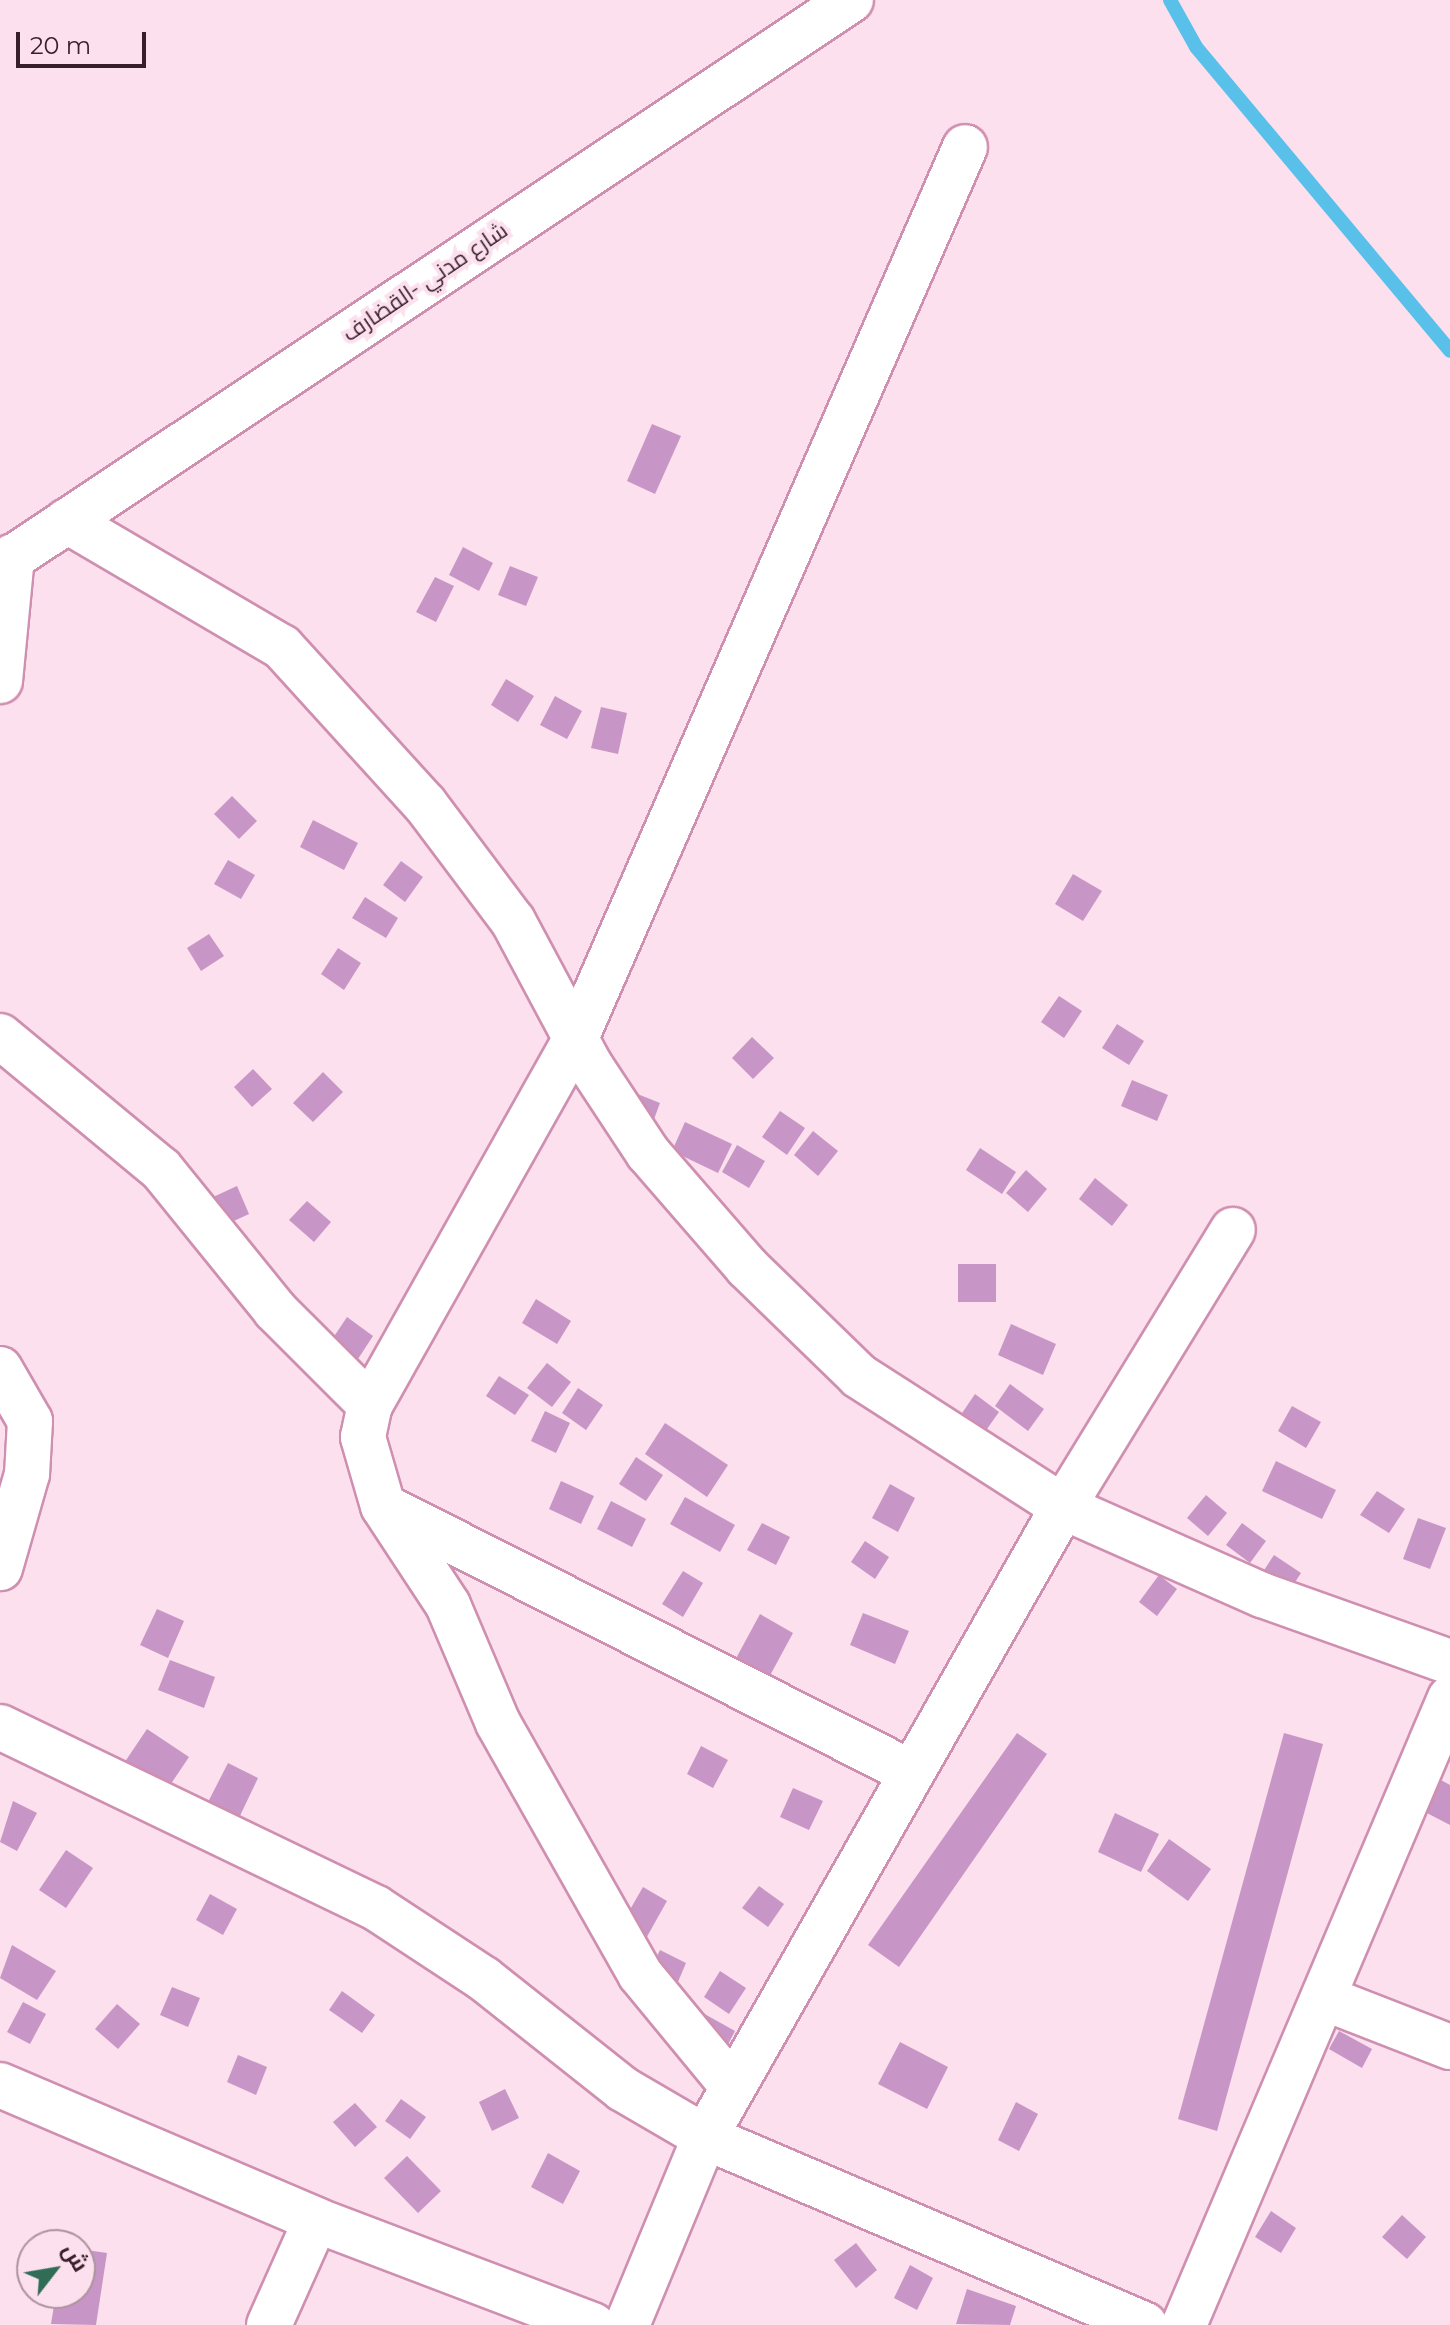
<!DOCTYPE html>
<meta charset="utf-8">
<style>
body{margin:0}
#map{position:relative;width:1450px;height:2325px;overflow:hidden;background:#fce0ee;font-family:Montserrat,Cairo,sans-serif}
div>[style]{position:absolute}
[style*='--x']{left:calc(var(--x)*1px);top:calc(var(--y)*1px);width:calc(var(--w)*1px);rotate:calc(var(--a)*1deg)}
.stream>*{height:14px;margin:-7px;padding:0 7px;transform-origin:7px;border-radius:7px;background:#59c0e9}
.building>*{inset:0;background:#c796c6}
.roads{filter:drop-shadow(2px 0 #cf8fb0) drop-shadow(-2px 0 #cf8fb0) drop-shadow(0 2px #cf8fb0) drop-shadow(0 -2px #cf8fb0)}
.minor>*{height:44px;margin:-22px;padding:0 22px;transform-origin:22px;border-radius:22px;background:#fff}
.trunk>*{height:44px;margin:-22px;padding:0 22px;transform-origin:22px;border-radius:22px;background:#fff}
span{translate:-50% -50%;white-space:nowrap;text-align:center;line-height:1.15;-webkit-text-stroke:8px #fce0ee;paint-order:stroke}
.street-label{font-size:22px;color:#371e2b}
.north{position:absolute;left:16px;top:2229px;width:80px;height:80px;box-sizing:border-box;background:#fce0ee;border:2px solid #ad92a0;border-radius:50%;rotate:59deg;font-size:22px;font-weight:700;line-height:32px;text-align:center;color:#371e2b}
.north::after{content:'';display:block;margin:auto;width:28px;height:36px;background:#306c56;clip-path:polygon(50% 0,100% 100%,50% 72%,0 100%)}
.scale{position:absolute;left:16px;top:32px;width:130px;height:36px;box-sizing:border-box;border:4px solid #371e2b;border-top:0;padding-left:10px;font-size:24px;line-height:28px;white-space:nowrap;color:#371e2b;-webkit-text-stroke:6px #fce0ee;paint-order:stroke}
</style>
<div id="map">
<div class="stream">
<i style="--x:1170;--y:0;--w:54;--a:61"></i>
<i style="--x:1196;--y:47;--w:396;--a:50.1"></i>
</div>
<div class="building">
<i style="clip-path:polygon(652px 424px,681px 436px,655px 494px,627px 481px)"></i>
<i style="clip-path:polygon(463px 547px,493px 563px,479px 591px,449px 575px)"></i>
<i style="clip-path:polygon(510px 566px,538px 577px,526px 606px,498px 595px)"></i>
<i style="clip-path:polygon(435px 577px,454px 586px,436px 622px,416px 612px)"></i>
<i style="clip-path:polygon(506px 679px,534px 696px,518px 722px,491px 705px)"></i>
<i style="clip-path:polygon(555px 696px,582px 711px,567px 739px,540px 725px)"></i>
<i style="clip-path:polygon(601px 707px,627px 713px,618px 754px,591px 748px)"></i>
<i style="clip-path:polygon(232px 796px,257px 821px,239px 839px,214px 814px)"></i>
<i style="clip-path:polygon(313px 820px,358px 843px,344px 870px,300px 847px)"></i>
<i style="clip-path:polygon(228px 860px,255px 875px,241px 899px,214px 884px)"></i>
<i style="clip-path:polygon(401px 861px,423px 877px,405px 902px,383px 885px)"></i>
<i style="clip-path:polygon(1073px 874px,1102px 891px,1083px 921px,1055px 904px)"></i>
<i style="clip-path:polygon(365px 897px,398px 918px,386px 938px,352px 918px)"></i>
<i style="clip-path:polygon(209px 934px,224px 956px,201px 971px,187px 948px)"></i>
<i style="clip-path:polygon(338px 948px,361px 963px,344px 990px,321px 974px)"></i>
<i style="clip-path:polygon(1059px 996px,1082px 1011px,1064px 1038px,1041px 1022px)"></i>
<i style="clip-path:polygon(1117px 1024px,1144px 1041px,1129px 1065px,1102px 1048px)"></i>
<i style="clip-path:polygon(752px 1037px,774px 1058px,753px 1079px,732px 1058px)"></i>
<i style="clip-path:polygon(253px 1069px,272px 1089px,252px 1107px,234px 1087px)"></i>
<i style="clip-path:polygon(323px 1072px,343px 1092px,313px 1122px,293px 1103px)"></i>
<i style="clip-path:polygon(1132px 1080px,1168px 1095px,1157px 1121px,1121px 1106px)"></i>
<i style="clip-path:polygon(625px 1089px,660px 1103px,650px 1130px)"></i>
<i style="clip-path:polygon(780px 1111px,805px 1128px,787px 1155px,762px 1137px)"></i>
<i style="clip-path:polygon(685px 1122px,732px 1144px,718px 1173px,672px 1151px)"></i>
<i style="clip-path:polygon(813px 1131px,838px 1151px,818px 1176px,794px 1155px)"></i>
<i style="clip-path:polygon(737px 1145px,765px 1161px,749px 1188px,722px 1172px)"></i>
<i style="clip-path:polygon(980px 1148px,1016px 1172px,1002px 1194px,966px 1170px)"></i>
<i style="clip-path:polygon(1026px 1170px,1047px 1189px,1028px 1212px,1006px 1193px)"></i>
<i style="clip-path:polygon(1095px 1178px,1128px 1205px,1112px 1226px,1079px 1199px)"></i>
<i style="clip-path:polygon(237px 1186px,249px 1214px,223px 1226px,211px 1198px)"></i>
<i style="clip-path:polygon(307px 1201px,331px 1222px,314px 1242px,289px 1220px)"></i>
<i style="clip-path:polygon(958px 1264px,996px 1264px,996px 1302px,958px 1302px)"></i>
<i style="clip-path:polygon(536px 1299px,571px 1321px,557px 1344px,522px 1323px)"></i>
<i style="clip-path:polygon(347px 1317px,373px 1336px,356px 1362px,329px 1344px)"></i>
<i style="clip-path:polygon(1011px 1324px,1056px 1344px,1043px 1375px,998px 1355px)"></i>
<i style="clip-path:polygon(547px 1363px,571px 1382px,552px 1407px,527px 1388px)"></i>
<i style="clip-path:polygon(499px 1376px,529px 1395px,515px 1415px,486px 1396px)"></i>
<i style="clip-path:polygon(1010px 1384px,1044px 1409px,1028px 1431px,995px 1406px)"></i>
<i style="clip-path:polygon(578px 1388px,603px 1405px,586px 1430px,562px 1413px)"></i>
<i style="clip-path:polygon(975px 1394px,999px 1412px,982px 1436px,958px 1419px)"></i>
<i style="clip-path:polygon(1292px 1406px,1321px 1422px,1306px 1448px,1278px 1431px)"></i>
<i style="clip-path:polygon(545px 1411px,570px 1423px,556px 1453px,531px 1441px)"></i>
<i style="clip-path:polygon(665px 1423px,728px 1465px,707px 1497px,645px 1454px)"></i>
<i style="clip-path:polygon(636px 1457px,663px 1475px,646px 1501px,619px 1484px)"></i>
<i style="clip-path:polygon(1276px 1461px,1336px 1490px,1322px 1519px,1262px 1491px)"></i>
<i style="clip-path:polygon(561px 1481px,594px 1496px,581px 1524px,549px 1509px)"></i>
<i style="clip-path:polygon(890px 1484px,915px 1498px,898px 1532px,872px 1518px)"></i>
<i style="clip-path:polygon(1377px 1491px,1405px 1509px,1389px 1533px,1360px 1515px)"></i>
<i style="clip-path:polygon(1206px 1495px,1227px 1513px,1208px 1536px,1187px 1518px)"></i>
<i style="clip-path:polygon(685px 1497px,735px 1525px,720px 1552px,670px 1524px)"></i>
<i style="clip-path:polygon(611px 1501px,646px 1519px,632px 1547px,597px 1529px)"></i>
<i style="clip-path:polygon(1418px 1518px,1446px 1528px,1430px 1569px,1403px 1559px)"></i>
<i style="clip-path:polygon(762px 1523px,790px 1537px,776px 1565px,747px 1550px)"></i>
<i style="clip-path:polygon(1242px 1523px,1266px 1541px,1250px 1563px,1226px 1545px)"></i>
<i style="clip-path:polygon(865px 1541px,889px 1557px,875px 1579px,851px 1562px)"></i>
<i style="clip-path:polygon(1274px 1555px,1301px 1573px,1282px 1602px,1255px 1584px)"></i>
<i style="clip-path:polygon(683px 1571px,703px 1583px,683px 1617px,662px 1604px)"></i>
<i style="clip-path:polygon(1159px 1575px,1177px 1589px,1157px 1616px,1139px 1602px)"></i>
<i style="clip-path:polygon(157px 1609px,184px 1621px,168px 1658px,140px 1645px)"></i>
<i style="clip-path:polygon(863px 1613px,909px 1631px,895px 1664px,850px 1645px)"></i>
<i style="clip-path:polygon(760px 1614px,793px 1633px,753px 1707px,720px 1688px)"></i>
<i style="clip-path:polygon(170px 1660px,215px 1677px,204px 1708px,158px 1690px)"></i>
<i style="clip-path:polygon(147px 1729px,189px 1757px,154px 1809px,112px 1781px)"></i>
<i style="clip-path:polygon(1017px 1733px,1047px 1754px,899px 1967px,868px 1945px)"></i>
<i style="clip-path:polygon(1284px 1733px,1323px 1744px,1217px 2131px,1178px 2119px)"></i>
<i style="clip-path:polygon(701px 1746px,728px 1760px,713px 1788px,687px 1774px)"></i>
<i style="clip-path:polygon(228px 1763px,258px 1778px,237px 1822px,206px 1806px)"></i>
<i style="clip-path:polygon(1439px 1779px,1450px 1785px,1450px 1825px,1423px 1811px)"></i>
<i style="clip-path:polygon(793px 1788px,823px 1801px,809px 1830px,780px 1817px)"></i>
<i style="clip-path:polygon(13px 1801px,37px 1813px,17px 1851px,0 1842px)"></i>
<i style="clip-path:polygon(1115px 1813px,1159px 1834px,1141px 1872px,1098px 1852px)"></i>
<i style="clip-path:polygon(1169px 1839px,1211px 1869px,1188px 1901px,1147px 1871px)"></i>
<i style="clip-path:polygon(66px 1850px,93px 1868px,66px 1908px,39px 1890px)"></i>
<i style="clip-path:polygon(759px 1886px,784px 1904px,768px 1927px,742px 1908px)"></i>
<i style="clip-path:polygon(643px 1887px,667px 1901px,644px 1942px,620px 1927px)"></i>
<i style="clip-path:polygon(210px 1894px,237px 1909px,223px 1935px,196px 1920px)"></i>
<i style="clip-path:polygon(12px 1945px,56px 1971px,37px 2000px,0 1978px)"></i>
<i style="clip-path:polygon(660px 1950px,686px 1963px,675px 1989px,648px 1975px)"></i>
<i style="clip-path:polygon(720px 1971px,746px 1988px,729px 2014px,704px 1997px)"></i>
<i style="clip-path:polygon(172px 1987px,200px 1998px,188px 2027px,160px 2015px)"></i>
<i style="clip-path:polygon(342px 1991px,375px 2015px,362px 2033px,329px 2010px)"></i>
<i style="clip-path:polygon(23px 2002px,46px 2014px,30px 2044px,7px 2032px)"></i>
<i style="clip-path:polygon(117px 2004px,140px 2024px,118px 2049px,95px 2029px)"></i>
<i style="clip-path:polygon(701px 2012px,735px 2031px,714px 2071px,680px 2052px)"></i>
<i style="clip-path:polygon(1339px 2031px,1372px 2049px,1362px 2068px,1329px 2049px)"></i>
<i style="clip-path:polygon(900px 2042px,948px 2067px,927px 2109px,878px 2084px)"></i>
<i style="clip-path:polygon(238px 2055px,267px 2067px,256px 2095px,227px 2082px)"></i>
<i style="clip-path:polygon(505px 2089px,519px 2118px,492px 2131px,479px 2102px)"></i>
<i style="clip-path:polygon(401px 2099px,426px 2117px,410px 2139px,385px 2121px)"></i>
<i style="clip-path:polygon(1016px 2102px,1038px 2114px,1019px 2151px,998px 2140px)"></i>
<i style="clip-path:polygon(355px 2103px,377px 2127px,355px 2147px,333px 2122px)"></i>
<i style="clip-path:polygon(548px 2153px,580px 2171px,563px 2204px,531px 2187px)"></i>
<i style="clip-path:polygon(407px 2156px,441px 2191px,418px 2213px,384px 2178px)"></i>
<i style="clip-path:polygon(1271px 2211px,1296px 2228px,1281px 2253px,1255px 2237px)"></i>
<i style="clip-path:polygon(1402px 2215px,1426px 2237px,1407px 2259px,1382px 2237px)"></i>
<i style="clip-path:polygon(856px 2243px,877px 2270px,856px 2288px,834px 2260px)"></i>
<i style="clip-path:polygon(80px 2249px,107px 2253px,96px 2325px,51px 2324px,56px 2293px,80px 2293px)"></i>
<i style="clip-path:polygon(910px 2265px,933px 2278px,917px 2310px,894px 2298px)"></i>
<i style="clip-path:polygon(967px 2289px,1016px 2306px,1010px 2325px,956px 2324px)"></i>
</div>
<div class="roads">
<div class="minor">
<i style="--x:67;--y:521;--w:249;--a:30.4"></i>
<i style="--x:282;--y:647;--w:212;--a:47.7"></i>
<i style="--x:425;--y:804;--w:146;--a:53.1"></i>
<i style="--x:513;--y:921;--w:163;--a:61.9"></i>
<i style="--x:590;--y:1065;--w:105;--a:56.6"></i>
<i style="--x:648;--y:1153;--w:151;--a:49"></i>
<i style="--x:747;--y:1267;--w:156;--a:44.2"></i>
<i style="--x:859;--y:1376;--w:242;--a:32.7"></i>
<i style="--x:1063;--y:1507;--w:218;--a:23.9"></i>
<i style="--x:1262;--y:1595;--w:200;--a:19.6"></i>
<i style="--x:0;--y:681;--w:125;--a:-84.5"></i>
<i style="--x:0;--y:1036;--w:209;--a:39.6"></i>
<i style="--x:161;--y:1169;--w:181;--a:51"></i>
<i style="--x:275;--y:1310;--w:134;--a:45"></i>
<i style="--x:0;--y:1369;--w:60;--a:60"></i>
<i style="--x:30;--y:1421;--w:53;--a:93.2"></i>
<i style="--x:27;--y:1474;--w:98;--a:106"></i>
<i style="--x:385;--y:1507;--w:590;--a:26.78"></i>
<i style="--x:0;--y:1727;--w:417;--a:25.7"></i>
<i style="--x:376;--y:1908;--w:129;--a:33.3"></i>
<i style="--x:484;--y:1979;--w:177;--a:38.4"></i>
<i style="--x:623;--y:2089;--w:95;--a:30.3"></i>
<i style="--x:705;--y:2137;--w:478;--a:23.1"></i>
<i style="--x:1324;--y:1998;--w:135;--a:21.3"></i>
<i style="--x:0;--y:2085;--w:344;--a:23.1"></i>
<i style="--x:316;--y:2220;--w:296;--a:20.8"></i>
<i style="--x:733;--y:2087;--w:146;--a:-129.5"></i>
<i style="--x:640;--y:1974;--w:288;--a:-119.5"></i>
<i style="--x:498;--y:1723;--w:128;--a:-113"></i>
<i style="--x:448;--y:1605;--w:118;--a:-123.3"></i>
<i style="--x:383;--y:1506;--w:72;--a:-106.2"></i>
<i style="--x:363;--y:1437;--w:33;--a:-78"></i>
<i style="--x:370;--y:1405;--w:421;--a:-60.7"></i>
<i style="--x:576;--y:1038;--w:972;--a:-66.41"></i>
<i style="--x:269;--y:2325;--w:115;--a:-65.9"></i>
<i style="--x:627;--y:2325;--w:204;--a:-67.5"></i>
<i style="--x:705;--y:2137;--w:725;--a:-60.39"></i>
<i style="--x:1063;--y:1507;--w:325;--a:-58.5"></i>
<i style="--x:1184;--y:2325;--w:681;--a:-67.01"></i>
</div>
<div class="trunk">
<i style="--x:0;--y:566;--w:1022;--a:-33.63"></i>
</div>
</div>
<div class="street-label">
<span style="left:425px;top:282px;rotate:-34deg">شارع مدني -القضارف</span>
</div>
<div class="north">ش</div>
<div class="scale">20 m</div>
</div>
